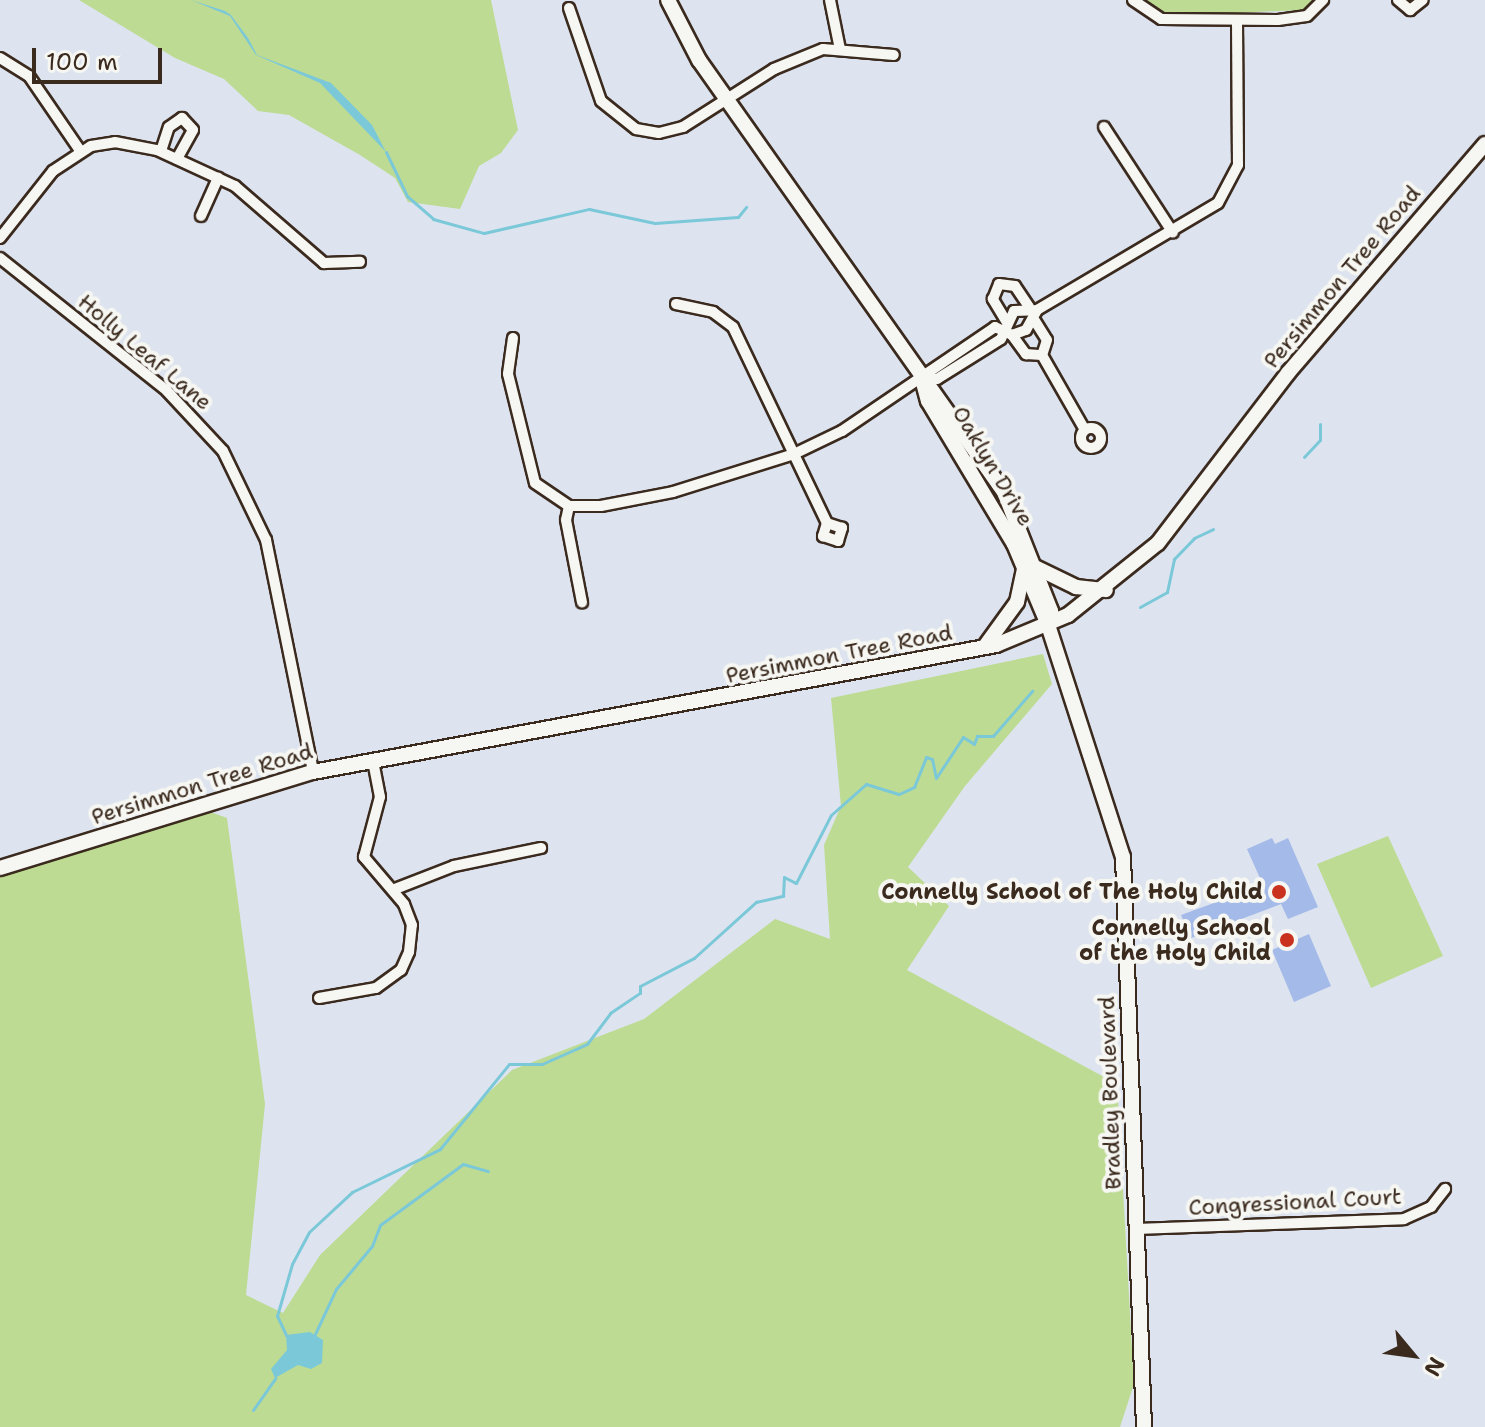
<!DOCTYPE html>
<style>
body{margin:0}
#map{position:relative;width:1485px;height:1427px;overflow:hidden;background:#dde4ef;font-family:"Shantell Sans",sans-serif}
div>[style]{position:absolute}
[style*='--x']{left:calc(var(--x)*1px);top:calc(var(--y)*1px);width:calc(var(--w)*1px);rotate:calc(var(--a)*1deg)}
.green>*{inset:0;background:#bddb93}
.water>*{inset:0;background:#7bc8d9}
.stream>*{height:3px;margin:-1.5px;padding:0 1.5px;transform-origin:1.5px;border-radius:1.5px;background:#7bc8d9}
.building>*{inset:0;background:#a4bae8}
.roads{filter:drop-shadow(2px 0 #3b2a1e) drop-shadow(-2px 0 #3b2a1e) drop-shadow(0 2px #3b2a1e) drop-shadow(0 -2px #3b2a1e)}
.street>*{height:10px;margin:-5px;padding:0 5px;transform-origin:5px;border-radius:5px;background:#f6f6f2}
.street>.ring{margin:-5px;padding:0;box-sizing:content-box;background:none;border:10px solid #f6f6f2;border-radius:50%}
.secondary>*{height:14px;margin:-7px;padding:0 7px;transform-origin:7px;border-radius:7px;background:#f6f6f2}
.dots>*{width:22px;height:22px;translate:-50% -50%;box-sizing:border-box;border:4px solid #f6f6f2;border-radius:50%}
span{translate:-50% -50%;white-space:nowrap;text-align:center;line-height:1.15;-webkit-text-stroke:8px #f6f6f2;paint-order:stroke}
.street-label{font-size:22px;color:#3b2a1e}
.poi-label{font-size:22px;color:#3b2a1e;font-weight:700}
.right{translate:-100% -50%;text-align:right}
.north{position:absolute;left:1373px;top:1315px;width:80px;height:80px;-webkit-text-stroke:6px #f6f6f2;paint-order:stroke;rotate:119deg;font-size:22px;font-weight:700;line-height:32px;text-align:center;color:#3b2a1e}
.north::after{content:'';display:block;margin:auto;width:28px;height:36px;background:#3b2a1e;clip-path:polygon(50% 0,100% 100%,50% 72%,0 100%)}
.scale{position:absolute;left:32px;top:48px;width:130px;height:36px;box-sizing:border-box;border:4px solid #3b2a1e;border-top:0;padding-left:10px;font-size:24px;line-height:28px;white-space:nowrap;color:#3b2a1e;-webkit-text-stroke:6px #f6f6f2;paint-order:stroke}
</style>
<div id="map">
<div class="green">
<i style="clip-path:polygon(79px 0,491px 0,518px 130px,501px 153px,479px 166px,460px 209px,408px 202px,395px 178px,360px 155px,289px 115px,258px 111px,224px 79px,175px 58px)"></i>
<i style="clip-path:polygon(1143px 0,1313px 0,1303px 10px,1234px 13px,1160px 12px)"></i>
<i style="clip-path:polygon(1043px 654px,1052px 684px,965px 786px,908px 867px,949px 906px,907px 970px,1117px 1084px,1134px 1384px,1120px 1427px,0 1427px,0 872px,208px 811px,227px 818px,265px 1104px,246px 1295px,283px 1313px,320px 1255px,512px 1070px,644px 1019px,775px 919px,830px 939px,824px 845px,841px 806px,831px 698px)"></i>
<i style="clip-path:polygon(1388px 836px,1443px 956px,1371px 988px,1317px 864px)"></i>
</div>
<div class="water">
<i style="clip-path:polygon(191px 0,225px 11px,231px 15px,248px 38px,257px 55px,331px 83px,372px 125px,386px 152px,320px 83px,256px 55px,230px 16px)"></i>
<i style="clip-path:polygon(310px 1332px,323px 1340px,322px 1363px,311px 1369px,298px 1365px,275px 1378px,271px 1369px,287px 1350px,286px 1335px)"></i>
</div>
<div class="stream">
<i style="--x:386;--y:152;--w:49;--a:64.5"></i>
<i style="--x:407;--y:196;--w:35;--a:41"></i>
<i style="--x:433;--y:219;--w:53;--a:15.4"></i>
<i style="--x:484;--y:233;--w:108;--a:-12.9"></i>
<i style="--x:589;--y:209;--w:67;--a:12"></i>
<i style="--x:655;--y:223;--w:83;--a:-4.1"></i>
<i style="--x:738;--y:217;--w:13;--a:-51"></i>
<i style="--x:1304;--y:457;--w:23;--a:-47"></i>
<i style="--x:1320;--y:440;--w:16;--a:-90"></i>
<i style="--x:1140;--y:607;--w:31;--a:-29"></i>
<i style="--x:1167;--y:592;--w:34;--a:-78"></i>
<i style="--x:1174;--y:559;--w:29;--a:-46"></i>
<i style="--x:1194;--y:538;--w:21;--a:-25"></i>
<i style="--x:315;--y:1334;--w:50;--a:-65"></i>
<i style="--x:336;--y:1289;--w:56;--a:-50.1"></i>
<i style="--x:372;--y:1246;--w:22;--a:-69"></i>
<i style="--x:380;--y:1225;--w:103;--a:-36.3"></i>
<i style="--x:463;--y:1164;--w:26;--a:16"></i>
<i style="--x:286;--y:1335;--w:21;--a:-115"></i>
<i style="--x:277;--y:1316;--w:54;--a:-73.9"></i>
<i style="--x:292;--y:1264;--w:36;--a:-62"></i>
<i style="--x:309;--y:1232;--w:59;--a:-42.9"></i>
<i style="--x:352;--y:1192;--w:98;--a:-26"></i>
<i style="--x:440;--y:1149;--w:109;--a:-50.9"></i>
<i style="--x:509;--y:1064;--w:33;--a:0"></i>
<i style="--x:542;--y:1064;--w:49;--a:-24"></i>
<i style="--x:587;--y:1044;--w:39;--a:-53"></i>
<i style="--x:610;--y:1013;--w:36;--a:-34"></i>
<i style="--x:640;--y:993;--w:7;--a:-90"></i>
<i style="--x:640;--y:986;--w:61;--a:-27.4"></i>
<i style="--x:694;--y:958;--w:84;--a:-42.1"></i>
<i style="--x:756;--y:902;--w:28;--a:-13"></i>
<i style="--x:783;--y:896;--w:19;--a:-87"></i>
<i style="--x:784;--y:877;--w:13;--a:27"></i>
<i style="--x:796;--y:883;--w:76;--a:-62.8"></i>
<i style="--x:831;--y:815;--w:47;--a:-41.5"></i>
<i style="--x:866;--y:784;--w:34;--a:17"></i>
<i style="--x:899;--y:794;--w:17;--a:-25"></i>
<i style="--x:914;--y:787;--w:32;--a:-68"></i>
<i style="--x:926;--y:757;--w:6;--a:18"></i>
<i style="--x:932;--y:759;--w:19;--a:78"></i>
<i style="--x:936;--y:778;--w:49;--a:-56.6"></i>
<i style="--x:963;--y:737;--w:13;--a:32"></i>
<i style="--x:974;--y:744;--w:9;--a:-69"></i>
<i style="--x:977;--y:736;--w:16;--a:0"></i>
<i style="--x:993;--y:736;--w:60;--a:-49.1"></i>
<i style="--x:253;--y:1410;--w:39;--a:-55"></i>
</div>
<div class="building">
<i style="clip-path:polygon(1272px 838px,1275px 844px,1288px 838px,1318px 907px,1288px 919px,1281px 904px,1191px 938px,1181px 915px,1263px 885px,1247px 849px)"></i>
<i style="clip-path:polygon(1309px 934px,1331px 986px,1294px 1002px,1272px 950px)"></i>
</div>
<div class="roads">
<div class="street">
<i style="--x:830;--y:0;--w:50;--a:78.5"></i>
<i style="--x:1133;--y:0;--w:34;--a:34"></i>
<i style="--x:1161;--y:19;--w:117;--a:0.5"></i>
<i style="--x:1278;--y:20;--w:29;--a:-8"></i>
<i style="--x:1307;--y:16;--w:23;--a:-45"></i>
<i style="--x:1398;--y:0;--w:16;--a:40"></i>
<i style="--x:1410;--y:10;--w:16;--a:-38"></i>
<i style="--x:569;--y:8;--w:98;--a:71"></i>
<i style="--x:601;--y:101;--w:45;--a:38.7"></i>
<i style="--x:636;--y:129;--w:23;--a:10"></i>
<i style="--x:659;--y:133;--w:25;--a:-14"></i>
<i style="--x:683;--y:127;--w:108;--a:-32.5"></i>
<i style="--x:774;--y:69;--w:53;--a:-22.2"></i>
<i style="--x:823;--y:49;--w:71;--a:4.8"></i>
<i style="--x:0;--y:58;--w:34;--a:32"></i>
<i style="--x:29;--y:76;--w:92;--a:55.6"></i>
<i style="--x:1104;--y:127;--w:126;--a:56.9"></i>
<i style="--x:161;--y:151;--w:25;--a:-72"></i>
<i style="--x:169;--y:127;--w:16;--a:-35"></i>
<i style="--x:182;--y:118;--w:16;--a:47"></i>
<i style="--x:193;--y:130;--w:33;--a:119"></i>
<i style="--x:201;--y:216;--w:42;--a:-65.9"></i>
<i style="--x:0;--y:238;--w:85;--a:-51.7"></i>
<i style="--x:53;--y:171;--w:45;--a:-33.3"></i>
<i style="--x:91;--y:146;--w:24;--a:-9"></i>
<i style="--x:115;--y:142;--w:43;--a:10.8"></i>
<i style="--x:157;--y:150;--w:86;--a:24.8"></i>
<i style="--x:235;--y:186;--w:118;--a:40.9"></i>
<i style="--x:324;--y:263;--w:36;--a:-2"></i>
<i style="--x:0;--y:258;--w:213;--a:38.5"></i>
<i style="--x:167;--y:391;--w:82;--a:47"></i>
<i style="--x:223;--y:451;--w:99;--a:64.2"></i>
<i style="--x:266;--y:540;--w:237;--a:78.5"></i>
<i style="--x:676;--y:304;--w:38;--a:12"></i>
<i style="--x:713;--y:312;--w:25;--a:37"></i>
<i style="--x:733;--y:327;--w:217;--a:64.4"></i>
<i style="--x:827;--y:523;--w:14;--a:107"></i>
<i style="--x:823;--y:536;--w:16;--a:18"></i>
<i style="--x:838;--y:541;--w:14;--a:-73"></i>
<i style="--x:842;--y:528;--w:16;--a:-162"></i>
<i style="--x:1006;--y:321;--w:26;--a:-121"></i>
<i style="--x:993;--y:299;--w:16;--a:-68"></i>
<i style="--x:999;--y:284;--w:16;--a:7"></i>
<i style="--x:1015;--y:286;--w:25;--a:56"></i>
<i style="--x:1035;--y:321;--w:22;--a:58"></i>
<i style="--x:1047;--y:340;--w:16;--a:108"></i>
<i style="--x:1012;--y:335;--w:24;--a:54"></i>
<i style="--x:1026;--y:354;--w:16;--a:4"></i>
<i style="--x:513;--y:338;--w:36;--a:98"></i>
<i style="--x:508;--y:374;--w:112;--a:76.1"></i>
<i style="--x:535;--y:483;--w:41;--a:34.1"></i>
<i style="--x:569;--y:506;--w:32;--a:0"></i>
<i style="--x:601;--y:506;--w:73;--a:-11"></i>
<i style="--x:673;--y:492;--w:127;--a:-17.4"></i>
<i style="--x:794;--y:454;--w:53;--a:-25.6"></i>
<i style="--x:842;--y:431;--w:185;--a:-34.2"></i>
<i style="--x:995;--y:327;--w:19;--a:25"></i>
<i style="--x:1012;--y:335;--w:15;--a:-20"></i>
<i style="--x:1026;--y:330;--w:23;--a:-61"></i>
<i style="--x:1042;--y:355;--w:86;--a:60.2"></i>
<i style="--x:922;--y:379;--w:15;--a:0"></i>
<i style="--x:937;--y:379;--w:75;--a:-32"></i>
<i style="--x:1001;--y:339;--w:31;--a:-65"></i>
<i style="--x:1014;--y:311;--w:23;--a:-2"></i>
<i style="--x:1037;--y:310;--w:210;--a:-30.6"></i>
<i style="--x:1218;--y:203;--w:43;--a:-62.2"></i>
<i style="--x:1238;--y:165;--w:145;--a:-90.4"></i>
<i class="ring" style="left:1081px;top:428px;width:10px;height:10px"></i>
<i style="--x:569;--y:506;--w:14;--a:102"></i>
<i style="--x:566;--y:520;--w:84;--a:79"></i>
<i style="--x:395;--y:889;--w:63;--a:-21.3"></i>
<i style="--x:454;--y:866;--w:89;--a:-11.7"></i>
<i style="--x:319;--y:998;--w:58;--a:-10"></i>
<i style="--x:376;--y:988;--w:31;--a:-36"></i>
<i style="--x:401;--y:970;--w:20;--a:-66"></i>
<i style="--x:409;--y:952;--w:27;--a:-84"></i>
<i style="--x:412;--y:925;--w:22;--a:-111"></i>
<i style="--x:404;--y:904;--w:62;--a:-130.4"></i>
<i style="--x:364;--y:857;--w:62;--a:-75.1"></i>
<i style="--x:380;--y:797;--w:37;--a:-101"></i>
<i style="--x:1136;--y:1229;--w:268;--a:-2.1"></i>
<i style="--x:1404;--y:1219;--w:30;--a:-24"></i>
<i style="--x:1431;--y:1207;--w:23;--a:-52"></i>
</div>
<div class="secondary">
<i style="--x:668;--y:0;--w:68;--a:62.7"></i>
<i style="--x:699;--y:60;--w:529;--a:54.78"></i>
<i style="--x:1004;--y:492;--w:128;--a:68.4"></i>
<i style="--x:1051;--y:611;--w:14;--a:102"></i>
<i style="--x:922;--y:379;--w:23;--a:75"></i>
<i style="--x:928;--y:401;--w:167;--a:59"></i>
<i style="--x:1014;--y:544;--w:88;--a:67.2"></i>
<i style="--x:1048;--y:625;--w:244;--a:72.1"></i>
<i style="--x:1123;--y:857;--w:570;--a:87.89"></i>
<i style="--x:1035;--y:567;--w:46;--a:26"></i>
<i style="--x:1076;--y:587;--w:30;--a:6"></i>
<i style="--x:985;--y:646;--w:54;--a:-54"></i>
<i style="--x:1017;--y:602;--w:33;--a:-78"></i>
<i style="--x:0;--y:868;--w:327;--a:-17.1"></i>
<i style="--x:313;--y:772;--w:695;--a:-10.53"></i>
<i style="--x:996;--y:645;--w:78;--a:-22.6"></i>
<i style="--x:1068;--y:615;--w:115;--a:-38.7"></i>
<i style="--x:1158;--y:543;--w:214;--a:-52.6"></i>
<i style="--x:1288;--y:373;--w:302;--a:-49.3"></i>
</div>
</div>
<div class="dots">
<i style="left:1279px;top:892px;background:#c8321e"></i>
<i style="left:1287px;top:940px;background:#c8321e"></i>
</div>
<div class="street-label">
<span style="left:1342px;top:277px;rotate:-50deg">Persimmon Tree Road</span>
<span style="left:145px;top:352px;rotate:40deg">Holly Leaf Lane</span>
<span style="left:993px;top:466px;rotate:59deg">Oaklyn Drive</span>
<span style="left:839px;top:654px;rotate:-11deg">Persimmon Tree Road</span>
<span style="left:202px;top:784px;rotate:-17deg">Persimmon Tree Road</span>
<span style="left:1110px;top:1093px;rotate:-92deg">Bradley Boulevard</span>
<span style="left:1295px;top:1202px;rotate:-3deg">Congressional Court</span>
</div>
<div class="poi-label">
<span class="right" style="left:1263px;top:892px">Connelly School of The Holy Child</span>
<span class="right" style="left:1271px;top:940px">Connelly School<br>of the Holy Child</span>
</div>
<div class="north">N</div>
<div class="scale">100 m</div>
</div>
